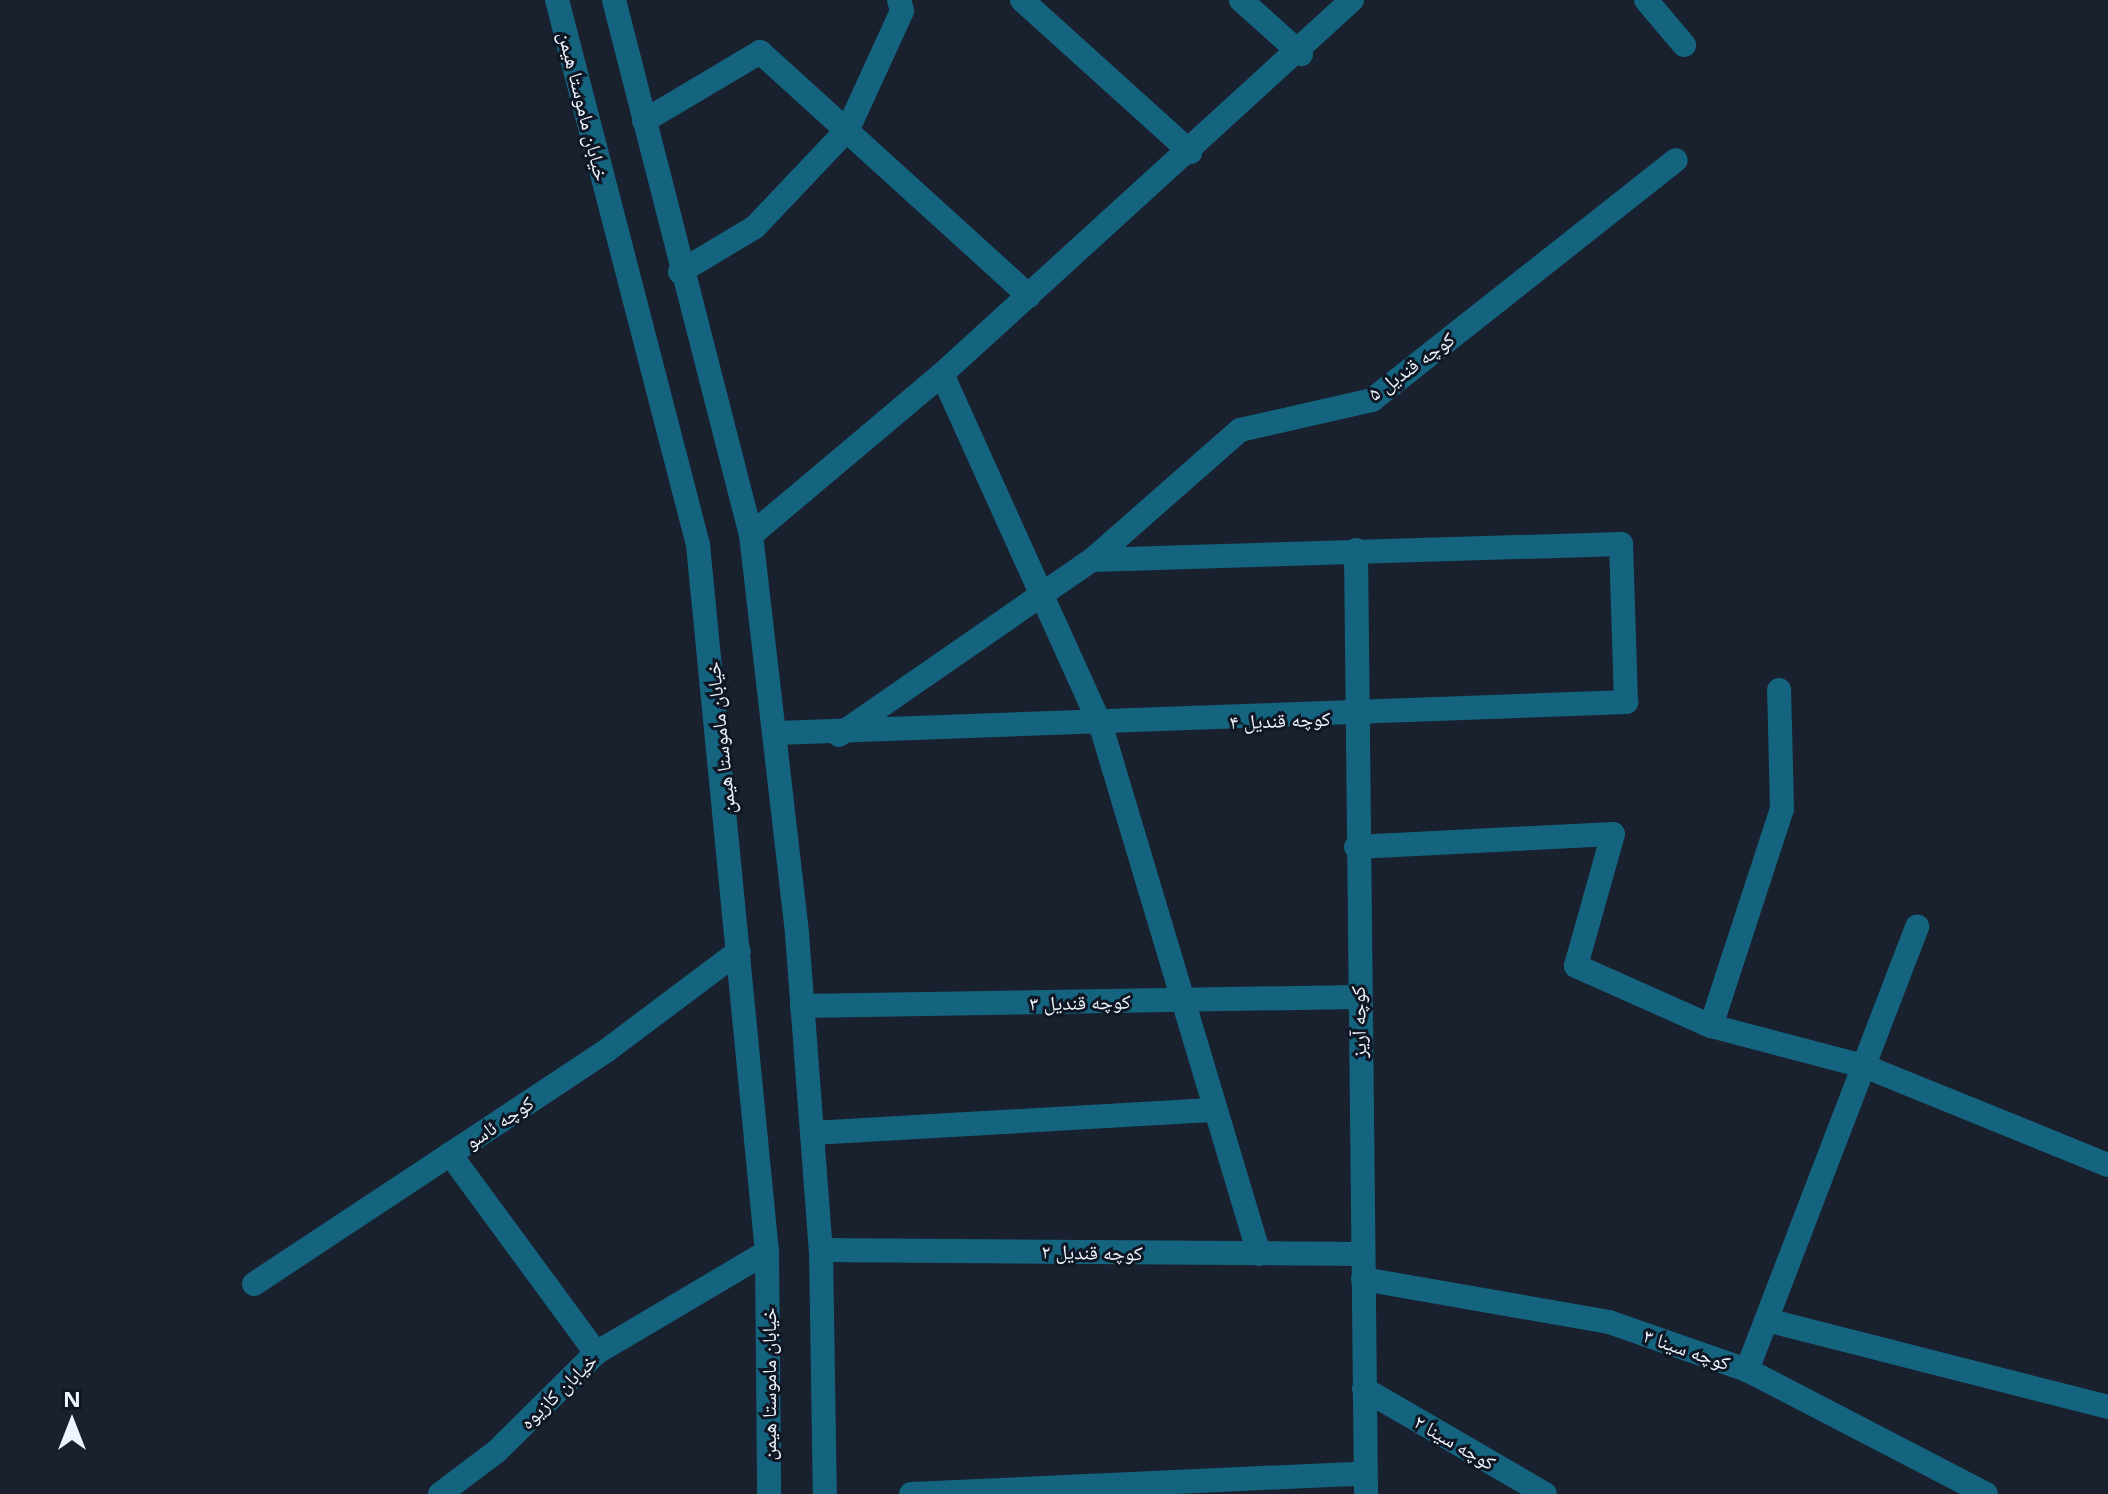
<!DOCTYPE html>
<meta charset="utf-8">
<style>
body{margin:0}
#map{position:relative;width:2108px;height:1494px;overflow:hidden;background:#19202e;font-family:"Open Sans","Noto Naskh Arabic",sans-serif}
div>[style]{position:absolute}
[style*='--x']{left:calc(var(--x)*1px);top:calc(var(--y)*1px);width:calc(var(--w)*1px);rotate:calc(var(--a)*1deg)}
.minor>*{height:24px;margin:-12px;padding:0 12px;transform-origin:12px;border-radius:12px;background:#146480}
span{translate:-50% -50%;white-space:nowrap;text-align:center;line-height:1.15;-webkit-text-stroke:6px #101724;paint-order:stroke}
.street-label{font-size:20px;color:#eff5fe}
.north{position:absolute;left:32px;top:1382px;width:80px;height:80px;-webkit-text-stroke:6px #101724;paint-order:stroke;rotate:0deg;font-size:22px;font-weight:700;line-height:32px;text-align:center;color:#eff5fe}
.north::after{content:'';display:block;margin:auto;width:28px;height:36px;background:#eff5fe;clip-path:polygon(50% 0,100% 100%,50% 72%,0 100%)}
</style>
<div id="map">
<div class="minor">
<i style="--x:557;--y:0;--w:563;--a:75.49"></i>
<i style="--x:698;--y:545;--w:710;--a:84.43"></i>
<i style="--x:767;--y:1252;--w:242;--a:89.5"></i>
<i style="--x:614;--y:0;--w:552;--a:75.64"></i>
<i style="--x:751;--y:535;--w:402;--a:83.4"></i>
<i style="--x:797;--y:934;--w:317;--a:85.7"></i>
<i style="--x:821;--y:1250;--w:244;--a:89.1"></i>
<i style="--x:1022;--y:0;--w:227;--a:42.1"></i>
<i style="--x:1241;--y:0;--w:81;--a:42"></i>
<i style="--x:1646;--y:0;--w:59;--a:49.8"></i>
<i style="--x:644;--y:121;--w:135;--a:-30.7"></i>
<i style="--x:760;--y:52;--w:363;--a:42.2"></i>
<i style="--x:680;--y:272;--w:87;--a:-31"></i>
<i style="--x:755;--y:227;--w:135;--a:-46.5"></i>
<i style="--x:848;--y:129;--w:130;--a:-65.4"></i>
<i style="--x:902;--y:11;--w:11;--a:-105"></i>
<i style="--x:942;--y:374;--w:386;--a:65.7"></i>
<i style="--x:1101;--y:726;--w:551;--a:73.34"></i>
<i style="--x:751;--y:535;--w:250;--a:-40.1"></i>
<i style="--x:942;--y:374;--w:555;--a:-42.37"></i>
<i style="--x:1356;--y:550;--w:944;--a:89.39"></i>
<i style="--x:777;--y:733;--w:850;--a:-2.09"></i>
<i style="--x:1626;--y:702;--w:158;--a:-91.8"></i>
<i style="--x:1621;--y:544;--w:529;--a:178.27"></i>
<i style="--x:839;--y:735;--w:308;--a:-34.7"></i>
<i style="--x:1092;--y:560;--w:197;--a:-41.3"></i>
<i style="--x:1240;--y:430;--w:135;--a:-12.8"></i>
<i style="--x:1372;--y:400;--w:387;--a:-38.3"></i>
<i style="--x:1356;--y:847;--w:257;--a:-2.9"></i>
<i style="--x:1613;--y:834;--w:137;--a:105.7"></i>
<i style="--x:1576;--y:966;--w:148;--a:24"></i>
<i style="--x:1711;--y:1026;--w:158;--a:14.7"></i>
<i style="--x:1864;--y:1066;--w:263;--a:22.1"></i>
<i style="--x:802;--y:1006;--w:556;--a:-0.93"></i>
<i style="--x:1711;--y:1026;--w:228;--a:-71.9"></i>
<i style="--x:1782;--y:809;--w:119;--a:-91.4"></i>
<i style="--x:812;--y:1133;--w:404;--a:-3.3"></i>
<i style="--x:450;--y:1154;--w:247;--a:53.7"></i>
<i style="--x:821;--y:1250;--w:541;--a:0.42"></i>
<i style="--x:1363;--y:1279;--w:250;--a:9.9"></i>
<i style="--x:1609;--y:1322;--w:146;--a:19.2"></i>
<i style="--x:1747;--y:1370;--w:269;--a:27.4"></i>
<i style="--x:254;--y:1284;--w:422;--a:-33.5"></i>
<i style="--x:606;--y:1051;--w:166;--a:-36.9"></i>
<i style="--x:1767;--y:1320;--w:352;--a:14.3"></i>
<i style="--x:1747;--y:1370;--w:475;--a:-69"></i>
<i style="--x:1364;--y:1389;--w:209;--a:30.1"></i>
<i style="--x:440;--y:1494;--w:70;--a:-36.9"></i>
<i style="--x:496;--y:1452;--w:141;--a:-44.7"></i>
<i style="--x:596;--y:1353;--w:199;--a:-30.6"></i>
<i style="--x:911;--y:1494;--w:454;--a:-2.6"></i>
</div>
<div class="street-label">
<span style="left:584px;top:106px;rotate:76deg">خیابان ماموستا هیمن</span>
<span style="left:1411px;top:366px;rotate:-36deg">کوچه قندیل ۵</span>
<span style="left:1280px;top:720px;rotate:-2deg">کوچه قندیل ۴</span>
<span style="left:720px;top:738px;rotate:-96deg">خیابان ماموستا هیمن</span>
<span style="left:1080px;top:1002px;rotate:-1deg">کوچه قندیل ۳</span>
<span style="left:1358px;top:1022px;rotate:-91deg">کوچه آریز</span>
<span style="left:499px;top:1122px;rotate:-34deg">کوچه ئاسو</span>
<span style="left:1092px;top:1252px;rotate:1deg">کوچه قندیل ۲</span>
<span style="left:1687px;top:1349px;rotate:19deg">کوچه سینا ۳</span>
<span style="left:768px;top:1384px;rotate:-90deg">خیابان ماموستا هیمن</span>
<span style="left:558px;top:1391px;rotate:-44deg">خیابان کازیوه</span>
<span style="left:1455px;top:1442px;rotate:30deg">کوچه سینا ۲</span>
</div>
<div class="north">N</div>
</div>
